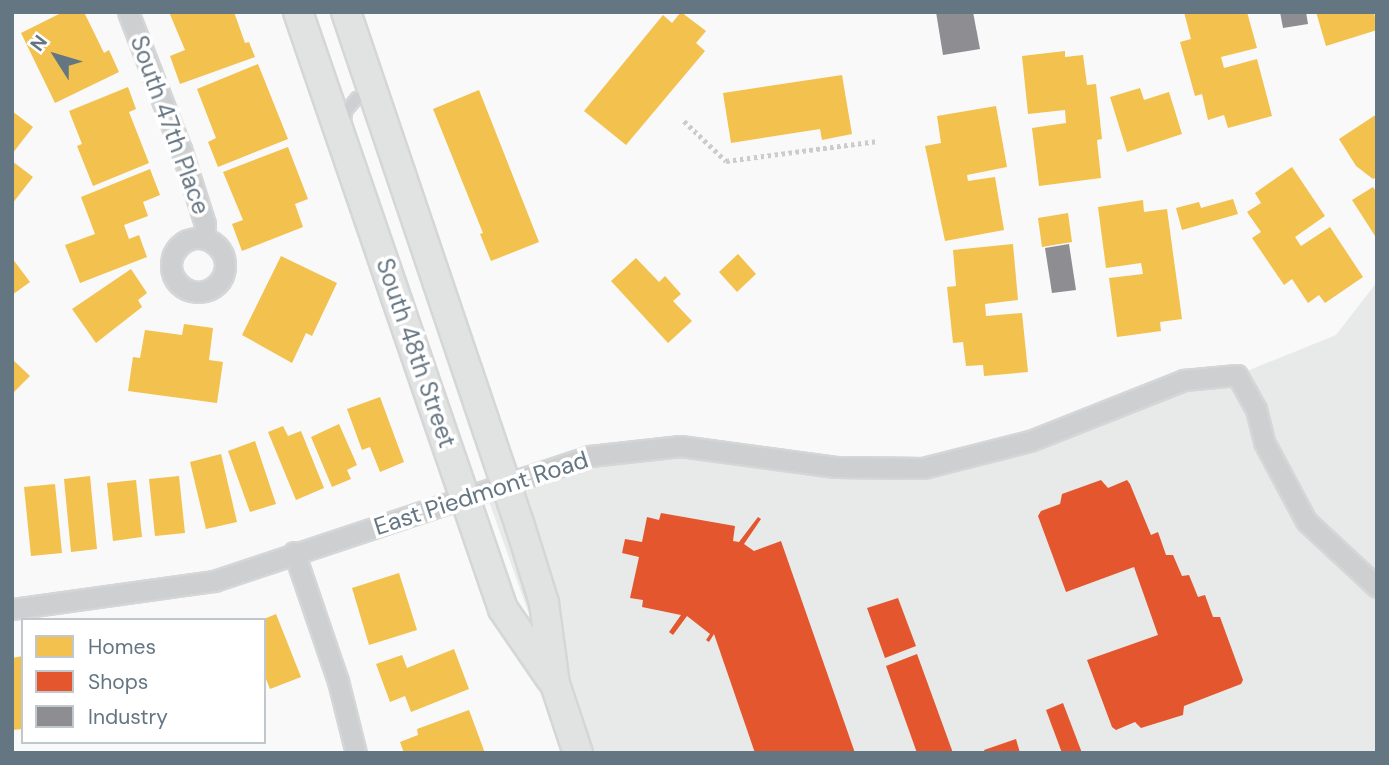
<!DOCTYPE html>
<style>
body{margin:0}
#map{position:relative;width:1389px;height:765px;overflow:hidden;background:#f9f9f9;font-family:"DM Sans",sans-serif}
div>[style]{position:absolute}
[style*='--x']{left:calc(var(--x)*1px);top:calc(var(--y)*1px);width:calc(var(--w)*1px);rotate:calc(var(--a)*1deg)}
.built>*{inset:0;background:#e8e9e9}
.homes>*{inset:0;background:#f2c14e}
.shops>*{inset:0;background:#e4572e}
.industry>*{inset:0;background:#8d8d92}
.path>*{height:4.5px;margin-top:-2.25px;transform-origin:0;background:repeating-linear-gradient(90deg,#cbcccd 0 3.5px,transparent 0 7px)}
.roads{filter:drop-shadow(2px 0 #d5d6d7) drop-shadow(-2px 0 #d5d6d7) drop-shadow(0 2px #d5d6d7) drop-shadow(0 -2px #d5d6d7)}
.service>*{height:10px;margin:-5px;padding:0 5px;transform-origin:5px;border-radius:5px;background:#cecfd0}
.minor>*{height:19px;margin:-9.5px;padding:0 9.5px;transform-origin:9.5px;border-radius:9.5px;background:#cecfd0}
.minor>.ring{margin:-9.5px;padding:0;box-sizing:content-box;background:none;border:19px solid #cecfd0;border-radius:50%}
.secondary>*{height:28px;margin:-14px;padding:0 14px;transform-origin:14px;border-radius:14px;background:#e1e2e2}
span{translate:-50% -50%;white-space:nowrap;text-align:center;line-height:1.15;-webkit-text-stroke:7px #fff;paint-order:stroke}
.street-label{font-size:24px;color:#657683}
.frame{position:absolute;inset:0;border:14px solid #657683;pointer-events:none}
.legend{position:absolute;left:21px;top:618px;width:245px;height:126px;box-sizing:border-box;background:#fff;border:2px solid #c1c8cd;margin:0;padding:9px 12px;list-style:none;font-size:21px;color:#657683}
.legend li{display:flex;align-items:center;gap:14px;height:35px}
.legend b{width:35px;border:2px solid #c1c8cd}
.north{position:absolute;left:21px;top:21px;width:70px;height:70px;-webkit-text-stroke:5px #fff;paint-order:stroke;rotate:307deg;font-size:19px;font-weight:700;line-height:28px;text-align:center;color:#657683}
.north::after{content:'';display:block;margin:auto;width:24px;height:32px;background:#657683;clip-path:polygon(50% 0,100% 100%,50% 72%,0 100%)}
</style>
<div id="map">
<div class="built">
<i style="clip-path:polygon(1377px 282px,1377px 753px,578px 753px,485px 490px,638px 449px,923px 468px,1184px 380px,1237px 375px,1336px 335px)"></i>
</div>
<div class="homes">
<i style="clip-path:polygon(63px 12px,84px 12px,104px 53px,109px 50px,119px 72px,55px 103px,21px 33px)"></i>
<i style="clip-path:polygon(169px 12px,234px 12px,245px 43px,249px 42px,255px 57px,180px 84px,170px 56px,185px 50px)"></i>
<i style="clip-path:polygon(681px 12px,706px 31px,696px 43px,705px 51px,626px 145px,584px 111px,663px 15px,672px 23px)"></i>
<i style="clip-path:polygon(1184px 12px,1247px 12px,1257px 48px,1221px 57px,1224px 68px,1257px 59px,1272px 116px,1228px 128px,1224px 115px,1208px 120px,1202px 94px,1195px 96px,1180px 42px,1191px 39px)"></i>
<i style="clip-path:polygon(1316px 12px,1374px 12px,1377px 30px,1326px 46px)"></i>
<i style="clip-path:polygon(1065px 51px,1065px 57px,1083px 55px,1087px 85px,1096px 84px,1102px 139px,1097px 140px,1101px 178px,1039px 186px,1032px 128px,1066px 123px,1065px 110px,1028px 114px,1022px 56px)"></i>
<i style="clip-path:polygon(258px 64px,288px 139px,218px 167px,208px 142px,216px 138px,197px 89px)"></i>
<i style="clip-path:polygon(842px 75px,852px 134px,822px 140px,820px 129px,731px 143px,723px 93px)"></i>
<i style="clip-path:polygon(128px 87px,136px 109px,129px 112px,149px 163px,93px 186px,77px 146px,82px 144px,69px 111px)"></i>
<i style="clip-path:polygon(1140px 88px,1144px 100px,1169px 92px,1182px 134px,1127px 152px,1110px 97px)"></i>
<i style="clip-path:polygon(479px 90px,539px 242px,491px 261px,480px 234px,483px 233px,433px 109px)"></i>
<i style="clip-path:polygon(996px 106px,1007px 167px,967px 175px,968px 181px,995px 177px,1004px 230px,945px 241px,925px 146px,941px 143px,937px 116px)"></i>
<i style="clip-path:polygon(12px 111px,33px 127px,12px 154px)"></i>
<i style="clip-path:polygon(1377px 114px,1377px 177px,1373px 179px,1356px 166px,1339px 139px)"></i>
<i style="clip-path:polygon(288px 147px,308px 199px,295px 204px,303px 227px,242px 251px,232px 224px,243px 220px,223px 172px)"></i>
<i style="clip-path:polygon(12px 161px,33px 177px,12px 204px)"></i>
<i style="clip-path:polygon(1292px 167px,1325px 216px,1295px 237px,1301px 246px,1330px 227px,1363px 277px,1325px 303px,1319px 295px,1308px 303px,1292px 279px,1284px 285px,1252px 238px,1261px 232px,1247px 212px,1261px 203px,1255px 193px)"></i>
<i style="clip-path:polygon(150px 169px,160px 195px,143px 202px,148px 216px,124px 225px,129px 239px,139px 235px,147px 257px,80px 283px,65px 245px,95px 234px,81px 197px)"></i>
<i style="clip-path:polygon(1373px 187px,1377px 193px,1377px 239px,1352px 200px)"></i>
<i style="clip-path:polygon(1233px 199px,1238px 214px,1182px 230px,1176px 208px,1199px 202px,1201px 208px)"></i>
<i style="clip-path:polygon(1143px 200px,1144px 212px,1167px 209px,1182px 319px,1160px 322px,1161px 331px,1117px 337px,1109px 278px,1143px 274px,1141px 263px,1106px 268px,1098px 207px)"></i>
<i style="clip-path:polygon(1068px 213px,1072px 242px,1042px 247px,1038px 218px)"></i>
<i style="clip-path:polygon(1013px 244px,1018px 300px,985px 304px,986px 316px,1022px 313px,1028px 372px,984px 376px,983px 365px,966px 366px,963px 342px,953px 343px,947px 287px,956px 286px,953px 250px)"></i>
<i style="clip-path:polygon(738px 254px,756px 274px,737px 292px,719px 272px)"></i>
<i style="clip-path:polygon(281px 256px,337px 283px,312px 336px,306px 333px,292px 363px,242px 335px)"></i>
<i style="clip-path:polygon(12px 258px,30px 282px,12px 295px)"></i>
<i style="clip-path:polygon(636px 258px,659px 282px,665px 276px,681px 294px,673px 301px,692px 321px,668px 343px,611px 281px)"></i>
<i style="clip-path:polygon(131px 269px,147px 293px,138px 300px,142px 307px,96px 343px,72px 309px)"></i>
<i style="clip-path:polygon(184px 324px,213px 328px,209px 360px,223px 362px,217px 403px,128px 391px,133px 357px,140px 358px,145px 330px,182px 335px)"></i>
<i style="clip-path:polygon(12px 359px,30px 376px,12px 394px)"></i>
<i style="clip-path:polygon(380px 397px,404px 462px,380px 472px,370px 447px,362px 450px,347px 409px)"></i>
<i style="clip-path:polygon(339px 424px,357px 465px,347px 470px,351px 479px,332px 487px,311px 437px)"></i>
<i style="clip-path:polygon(283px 426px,288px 436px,301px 431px,324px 488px,296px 500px,268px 432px)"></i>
<i style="clip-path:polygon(255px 441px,276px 504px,250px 512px,228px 451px)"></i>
<i style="clip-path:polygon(221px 454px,237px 522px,206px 529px,190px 462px)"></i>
<i style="clip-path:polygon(90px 476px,97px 549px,71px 552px,64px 479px)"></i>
<i style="clip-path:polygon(179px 476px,185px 533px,155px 536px,149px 479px)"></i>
<i style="clip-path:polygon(136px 480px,142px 537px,113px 541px,107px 483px)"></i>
<i style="clip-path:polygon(55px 484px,62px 553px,31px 556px,24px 487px)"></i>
<i style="clip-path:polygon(399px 573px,417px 630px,369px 645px,352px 588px)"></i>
<i style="clip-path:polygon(276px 614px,301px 677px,270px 689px,264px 674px,264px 619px)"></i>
<i style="clip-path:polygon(454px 649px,469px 689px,411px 712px,405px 696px,390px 702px,376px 664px,402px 655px,407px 668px)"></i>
<i style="clip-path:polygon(23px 656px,23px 729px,12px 730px,12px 658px)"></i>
<i style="clip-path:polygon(469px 710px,485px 753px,404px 753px,400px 742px,418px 735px,417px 729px)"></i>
</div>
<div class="shops">
<i style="clip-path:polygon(1101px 480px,1108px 488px,1127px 480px,1130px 484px,1151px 535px,1158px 532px,1166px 555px,1173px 555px,1182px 576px,1189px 575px,1198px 597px,1205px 595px,1213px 617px,1220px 617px,1243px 680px,1241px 684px,1184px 706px,1183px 715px,1141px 728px,1135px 722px,1116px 730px,1112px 727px,1087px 660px,1158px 635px,1134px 567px,1066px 592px,1038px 516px,1041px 511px,1060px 504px,1062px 494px)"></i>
<i style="clip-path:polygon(661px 513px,735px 526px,733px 541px,739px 542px,758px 517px,761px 519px,744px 544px,754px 551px,781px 541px,855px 753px,755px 753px,714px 634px,709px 642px,706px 640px,710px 634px,687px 616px,673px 635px,669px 632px,681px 615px,642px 607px,643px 600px,630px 598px,639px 557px,622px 553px,625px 539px,642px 542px,647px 517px,659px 520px)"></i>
<i style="clip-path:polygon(898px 598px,916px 646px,885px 658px,867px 608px)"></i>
<i style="clip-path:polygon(917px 654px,953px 753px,917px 753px,886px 666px)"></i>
<i style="clip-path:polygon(1063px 703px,1082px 753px,1062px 753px,1046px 710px)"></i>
<i style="clip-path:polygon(1016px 739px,1020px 753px,985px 753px,984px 750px)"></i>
</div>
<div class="industry">
<i style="clip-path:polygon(936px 12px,973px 12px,980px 49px,943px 55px)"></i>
<i style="clip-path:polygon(1280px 12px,1306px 12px,1308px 24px,1283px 28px)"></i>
<i style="clip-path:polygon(1069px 244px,1076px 290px,1052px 293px,1045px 248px)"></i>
</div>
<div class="path">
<i style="--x:684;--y:121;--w:58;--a:43.6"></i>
<i style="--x:726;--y:161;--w:153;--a:-7.5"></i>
</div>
<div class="roads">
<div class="service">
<i style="--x:345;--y:121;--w:10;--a:-84"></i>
<i style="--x:346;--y:111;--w:17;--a:-50"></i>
<i style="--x:357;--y:98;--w:14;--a:-21"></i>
</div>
<div class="minor">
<i style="--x:128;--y:12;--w:147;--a:68.9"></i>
<i style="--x:181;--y:149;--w:79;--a:72.3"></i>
<i style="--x:205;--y:224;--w:15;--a:94"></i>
<i class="ring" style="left:171px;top:238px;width:35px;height:35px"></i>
<i style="--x:294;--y:552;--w:136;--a:71.2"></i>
<i style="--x:338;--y:681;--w:74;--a:76"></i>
<i style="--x:12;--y:609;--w:204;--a:-7.9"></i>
<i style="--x:214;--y:581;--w:396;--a:-18.4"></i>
<i style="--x:590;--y:456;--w:91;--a:-6.3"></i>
<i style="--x:680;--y:446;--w:157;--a:7.7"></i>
<i style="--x:836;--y:467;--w:87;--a:0.7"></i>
<i style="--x:923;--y:468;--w:110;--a:-14.2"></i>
<i style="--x:1030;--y:441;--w:166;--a:-21.6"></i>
<i style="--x:1184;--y:380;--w:53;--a:-5.4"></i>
<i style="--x:1237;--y:375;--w:39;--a:61"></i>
<i style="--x:1256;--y:409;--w:34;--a:76"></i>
<i style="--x:1264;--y:442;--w:89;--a:62"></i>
<i style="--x:1306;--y:521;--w:97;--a:42.9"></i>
</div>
<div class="secondary">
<i style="--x:298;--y:12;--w:631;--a:71.05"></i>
<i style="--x:503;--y:609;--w:85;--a:55.6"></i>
<i style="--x:346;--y:12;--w:539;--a:71.3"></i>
<i style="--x:519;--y:523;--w:84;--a:72.6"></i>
<i style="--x:544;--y:603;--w:82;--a:82.3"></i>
<i style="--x:555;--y:684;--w:73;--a:71.6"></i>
</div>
</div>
<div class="street-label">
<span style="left:170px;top:125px;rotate:70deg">South 47th Place</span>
<span style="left:416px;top:353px;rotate:71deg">South 48th Street</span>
<span style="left:481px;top:493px;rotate:-18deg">East Piedmont Road</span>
</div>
<div class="frame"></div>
<ul class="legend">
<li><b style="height:19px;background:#f2c14e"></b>Homes</li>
<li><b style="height:19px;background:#e4572e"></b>Shops</li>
<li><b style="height:19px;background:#8d8d92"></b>Industry</li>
</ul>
<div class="north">N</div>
</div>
